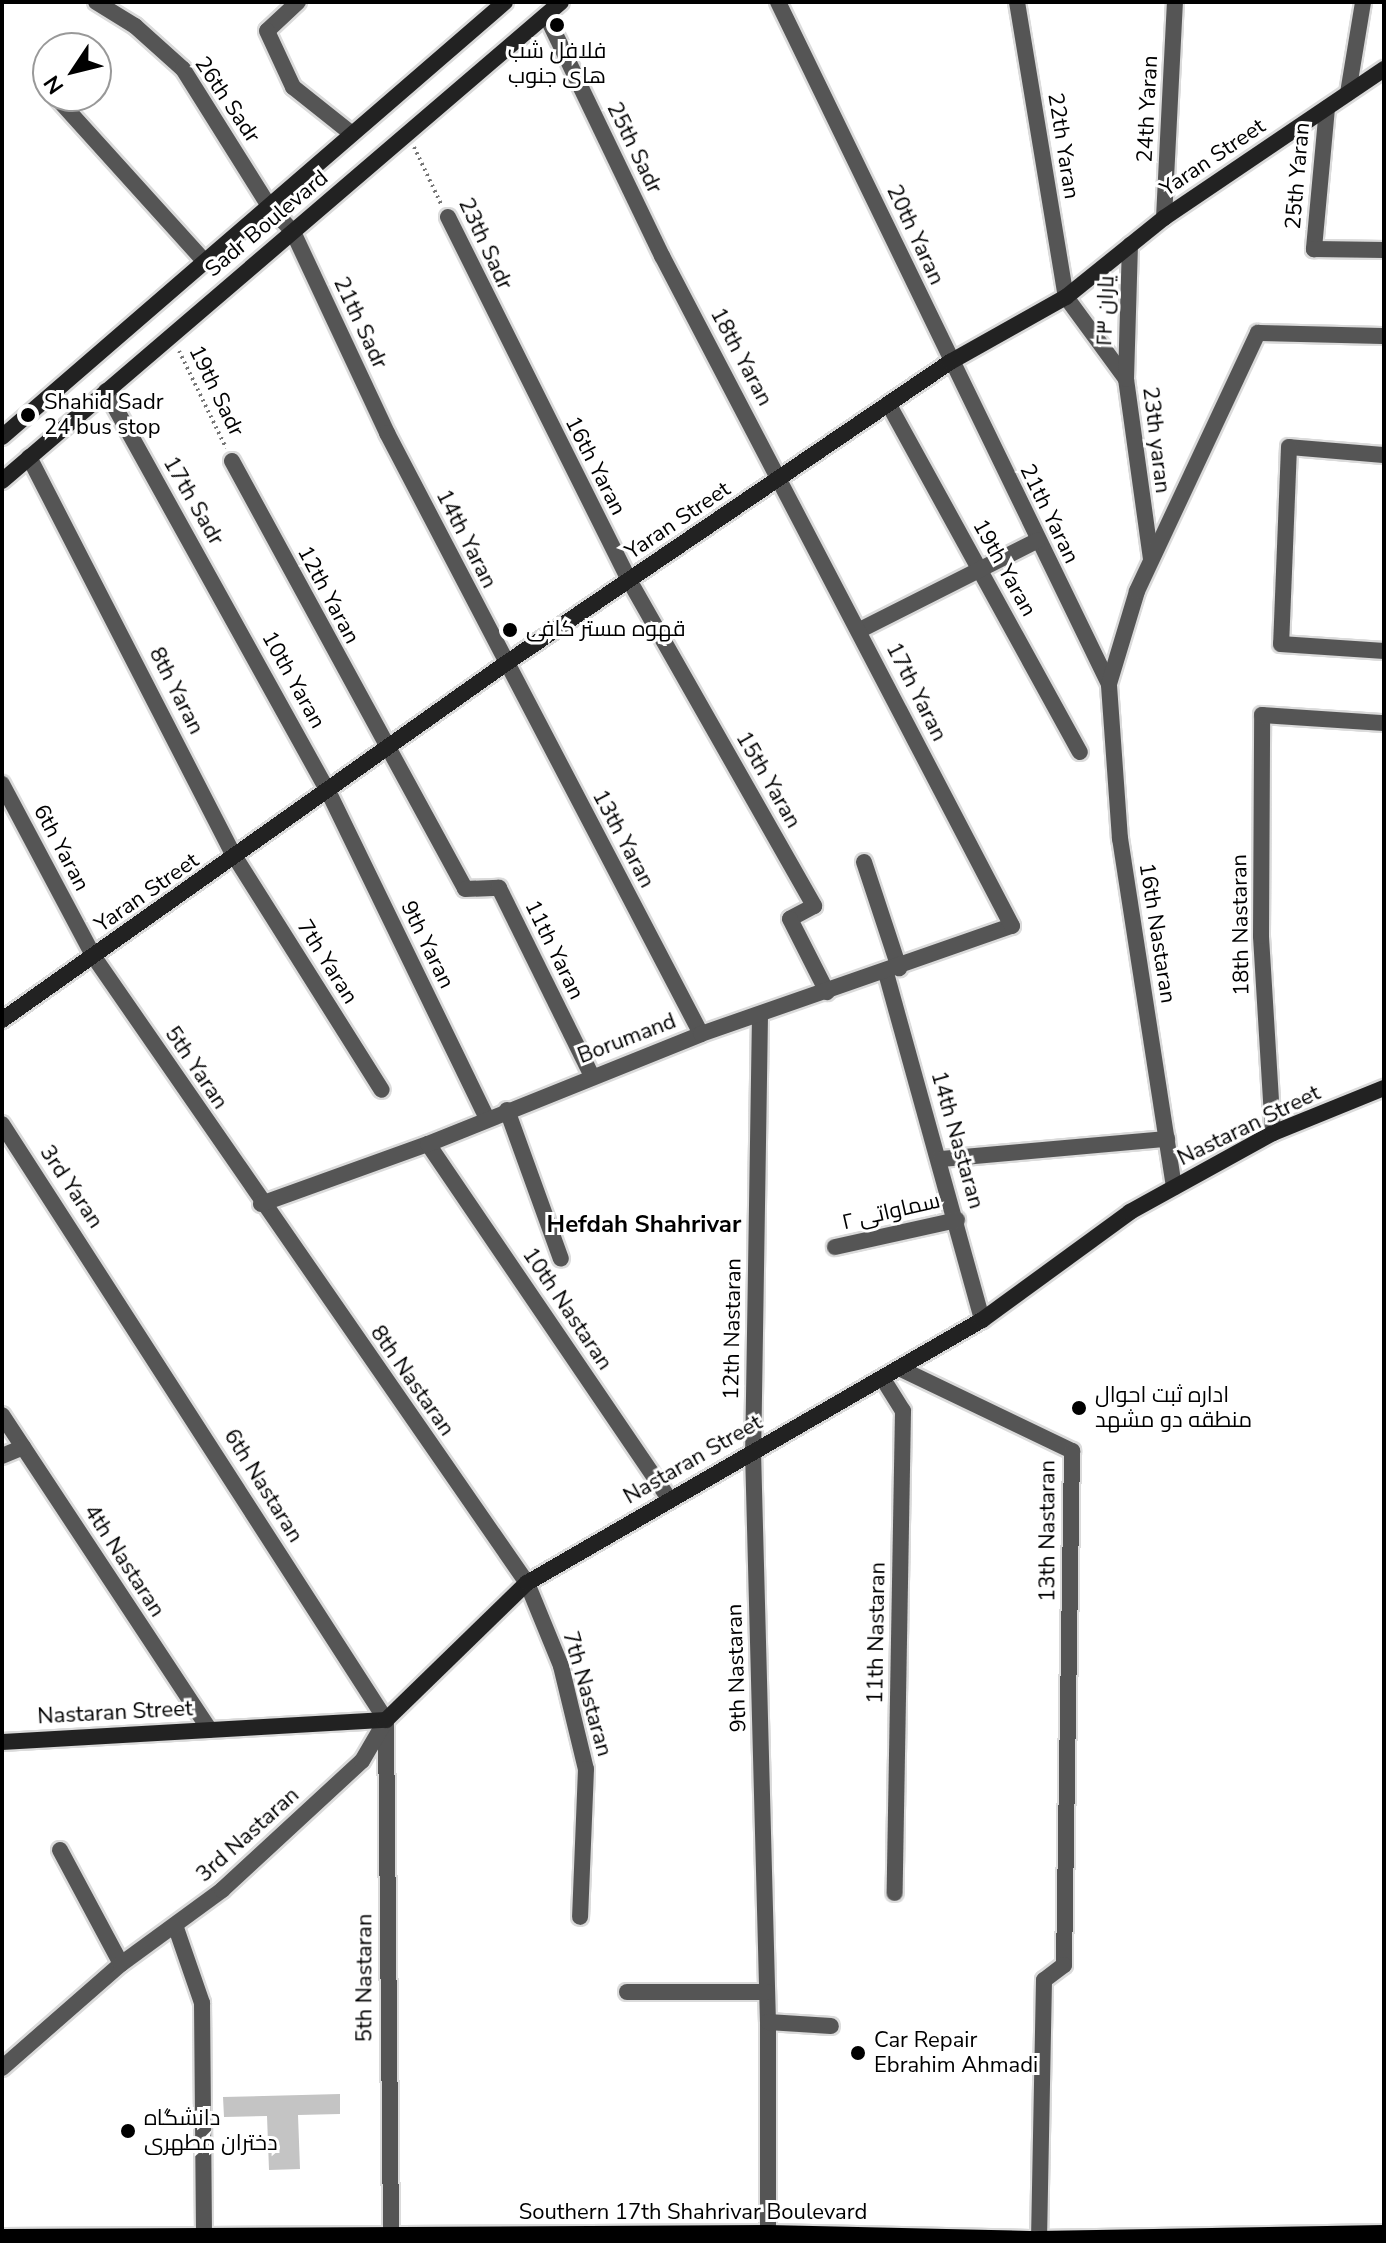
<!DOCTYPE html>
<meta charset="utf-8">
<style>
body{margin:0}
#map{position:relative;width:1386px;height:2243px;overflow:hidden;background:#fff;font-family:"Nunito Sans",Cairo,sans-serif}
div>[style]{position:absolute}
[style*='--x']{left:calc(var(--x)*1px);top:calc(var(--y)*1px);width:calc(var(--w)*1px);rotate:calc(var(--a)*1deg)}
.building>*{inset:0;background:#c4c4c4}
.path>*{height:4px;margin-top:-2px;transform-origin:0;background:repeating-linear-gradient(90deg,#777 0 2px,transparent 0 6px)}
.roads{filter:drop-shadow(2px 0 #dbdbdb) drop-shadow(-2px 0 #dbdbdb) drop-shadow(0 2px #dbdbdb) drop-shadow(0 -2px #dbdbdb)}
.street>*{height:16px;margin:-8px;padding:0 8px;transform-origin:8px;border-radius:8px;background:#555}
.secondary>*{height:16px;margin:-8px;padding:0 8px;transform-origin:8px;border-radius:8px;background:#222}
.primary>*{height:20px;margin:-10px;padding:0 10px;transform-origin:10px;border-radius:10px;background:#000}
.dots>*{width:22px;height:22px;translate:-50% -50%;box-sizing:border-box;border:4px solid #fff;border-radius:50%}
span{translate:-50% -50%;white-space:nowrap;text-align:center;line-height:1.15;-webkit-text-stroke:6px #fff;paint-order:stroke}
.poi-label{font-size:22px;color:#000}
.left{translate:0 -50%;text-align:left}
.street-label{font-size:22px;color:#000}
.neighbourhood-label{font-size:24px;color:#000;font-weight:700}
.frame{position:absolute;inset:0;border:4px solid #000;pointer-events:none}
.north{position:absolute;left:32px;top:32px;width:80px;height:80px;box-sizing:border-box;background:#fff;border:2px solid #999;border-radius:50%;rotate:235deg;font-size:22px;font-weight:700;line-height:32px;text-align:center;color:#000}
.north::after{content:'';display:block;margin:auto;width:28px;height:36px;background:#000;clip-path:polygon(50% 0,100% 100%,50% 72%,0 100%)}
</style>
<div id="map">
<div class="building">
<i style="clip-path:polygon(340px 2094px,340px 2114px,298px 2115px,300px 2169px,269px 2170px,267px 2116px,224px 2117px,223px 2097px)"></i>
</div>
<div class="path">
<i style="--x:414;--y:147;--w:63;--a:64.7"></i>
<i style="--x:179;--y:351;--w:108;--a:64.1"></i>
</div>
<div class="roads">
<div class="street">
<i style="--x:96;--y:2;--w:46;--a:31.6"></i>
<i style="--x:135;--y:26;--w:64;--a:41.9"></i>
<i style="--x:183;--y:69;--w:162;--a:57.9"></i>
<i style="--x:269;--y:206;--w:35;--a:47"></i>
<i style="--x:293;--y:232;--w:222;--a:64.9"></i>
<i style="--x:387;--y:433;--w:678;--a:62.41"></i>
<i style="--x:298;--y:2;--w:42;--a:136.9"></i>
<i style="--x:267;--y:31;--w:62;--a:65.1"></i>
<i style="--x:293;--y:87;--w:75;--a:38.5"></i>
<i style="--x:778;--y:2;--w:758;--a:64.11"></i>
<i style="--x:1017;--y:2;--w:299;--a:80.6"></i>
<i style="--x:1066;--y:297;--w:102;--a:53.8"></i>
<i style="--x:1126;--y:379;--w:182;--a:82.1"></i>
<i style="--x:1348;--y:93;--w:92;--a:-80.6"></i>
<i style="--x:55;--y:96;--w:224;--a:47.9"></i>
<i style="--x:1327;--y:108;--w:142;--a:95.3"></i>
<i style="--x:1314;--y:249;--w:70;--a:0.8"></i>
<i style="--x:448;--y:217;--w:406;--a:63.5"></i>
<i style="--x:629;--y:580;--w:375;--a:60.4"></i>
<i style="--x:814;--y:906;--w:27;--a:152"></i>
<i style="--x:790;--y:919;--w:82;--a:63.1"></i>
<i style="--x:1164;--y:218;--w:216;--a:-87.1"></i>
<i style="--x:1126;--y:379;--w:134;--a:-88.3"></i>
<i style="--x:106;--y:391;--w:457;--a:61"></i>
<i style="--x:328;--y:791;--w:364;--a:64.1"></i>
<i style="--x:889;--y:405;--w:396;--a:61.2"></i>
<i style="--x:1384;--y:455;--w:95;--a:-175.2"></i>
<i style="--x:1289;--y:447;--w:197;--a:92.3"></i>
<i style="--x:1281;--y:644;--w:103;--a:3.9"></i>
<i style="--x:29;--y:457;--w:450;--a:62.8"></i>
<i style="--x:235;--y:857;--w:275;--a:57.8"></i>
<i style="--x:232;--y:461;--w:487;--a:61.4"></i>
<i style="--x:465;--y:889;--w:34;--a:-2"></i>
<i style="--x:499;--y:888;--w:210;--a:63.7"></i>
<i style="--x:860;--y:630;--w:199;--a:-26.8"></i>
<i style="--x:2;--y:784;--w:196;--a:62"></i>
<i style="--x:94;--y:957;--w:761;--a:55.33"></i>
<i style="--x:527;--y:1583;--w:90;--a:67.7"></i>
<i style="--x:561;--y:1666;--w:106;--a:76.4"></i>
<i style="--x:586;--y:1769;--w:148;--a:92.3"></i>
<i style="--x:864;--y:862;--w:112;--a:71.7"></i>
<i style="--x:886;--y:973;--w:360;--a:74.5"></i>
<i style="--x:760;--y:1015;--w:436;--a:90.9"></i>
<i style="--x:753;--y:1451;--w:571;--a:88.5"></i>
<i style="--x:768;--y:2022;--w:213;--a:90"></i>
<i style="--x:507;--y:1110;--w:158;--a:70.1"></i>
<i style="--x:2;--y:1124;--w:709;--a:57.21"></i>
<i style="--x:1273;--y:1133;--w:197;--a:-93.5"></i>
<i style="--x:1261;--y:936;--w:221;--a:-89.7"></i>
<i style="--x:1262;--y:715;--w:122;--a:3.8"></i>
<i style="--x:428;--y:1144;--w:428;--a:55.8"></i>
<i style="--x:941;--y:1159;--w:227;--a:-5.1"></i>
<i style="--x:1174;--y:1187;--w:352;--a:-98.8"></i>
<i style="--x:1120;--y:839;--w:155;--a:-94.1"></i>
<i style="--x:1109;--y:684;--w:97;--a:-73.2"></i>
<i style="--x:1137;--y:591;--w:285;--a:-64.9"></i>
<i style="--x:1258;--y:333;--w:126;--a:1.4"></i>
<i style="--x:261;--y:1204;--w:177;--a:-19.8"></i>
<i style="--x:428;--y:1144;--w:294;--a:-21.9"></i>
<i style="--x:701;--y:1034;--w:329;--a:-19.2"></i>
<i style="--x:1012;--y:926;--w:756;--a:-117.58"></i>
<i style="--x:662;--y:256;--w:267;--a:-115.7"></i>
<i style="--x:835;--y:1247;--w:125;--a:-12.5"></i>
<i style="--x:901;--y:1369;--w:190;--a:25.6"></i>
<i style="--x:1072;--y:1451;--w:514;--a:90.89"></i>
<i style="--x:1064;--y:1965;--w:25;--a:143"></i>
<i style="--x:1044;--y:1980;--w:261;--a:91.1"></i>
<i style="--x:883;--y:1379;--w:38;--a:58"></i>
<i style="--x:903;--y:1411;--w:482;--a:91"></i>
<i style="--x:2;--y:1415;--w:377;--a:56.6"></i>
<i style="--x:2;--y:1456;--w:23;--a:-23"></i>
<i style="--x:386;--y:1722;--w:514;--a:89.44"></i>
<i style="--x:60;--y:1850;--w:129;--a:61.8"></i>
<i style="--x:175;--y:1925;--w:83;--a:70.9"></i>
<i style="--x:202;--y:2003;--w:234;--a:89.5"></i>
<i style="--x:627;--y:1992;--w:140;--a:0"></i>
<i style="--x:768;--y:2022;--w:63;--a:3.6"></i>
<i style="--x:2;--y:2068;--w:158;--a:-41.2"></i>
<i style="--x:121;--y:1964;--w:125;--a:-36.2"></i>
<i style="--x:222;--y:1890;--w:190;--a:-42.7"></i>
<i style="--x:362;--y:1761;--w:48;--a:-59.7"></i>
</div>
<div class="secondary">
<i style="--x:2;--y:437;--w:665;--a:-40.85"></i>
<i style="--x:2;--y:481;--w:736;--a:-40.59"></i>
<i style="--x:2;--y:1020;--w:616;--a:-35.29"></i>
<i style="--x:505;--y:664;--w:538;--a:-34.16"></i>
<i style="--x:950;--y:362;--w:133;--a:-29.3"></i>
<i style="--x:1066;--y:297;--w:126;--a:-38.9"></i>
<i style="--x:1164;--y:218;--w:266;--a:-34.1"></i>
<i style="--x:2;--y:1742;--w:385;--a:-3.3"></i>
<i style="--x:386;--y:1720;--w:197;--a:-44.2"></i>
<i style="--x:527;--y:1583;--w:526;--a:-30.03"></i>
<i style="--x:982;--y:1320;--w:183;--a:-36.1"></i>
<i style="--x:1130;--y:1212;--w:163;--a:-28.9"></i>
<i style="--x:1273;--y:1133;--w:120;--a:-22.1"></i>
</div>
<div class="primary">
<i style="--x:2;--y:2239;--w:766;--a:-0.3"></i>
<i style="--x:768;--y:2235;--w:271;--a:1.3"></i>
<i style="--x:1039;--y:2241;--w:345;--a:-1"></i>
</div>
</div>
<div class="dots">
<i style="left:557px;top:25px;background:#000"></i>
<i style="left:28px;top:415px;background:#000"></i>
<i style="left:510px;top:630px;background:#000"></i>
<i style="left:1079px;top:1408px;background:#000"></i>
<i style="left:858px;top:2053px;background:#000"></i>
<i style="left:128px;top:2131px;background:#000"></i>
</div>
<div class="poi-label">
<span style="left:557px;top:64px">فلافل شب<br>های جنوب</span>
<span class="left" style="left:44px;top:415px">Shahid Sadr<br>24 bus stop</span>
<span class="left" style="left:526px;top:630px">قهوه مستر کافی</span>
<span class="left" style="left:1095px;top:1408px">اداره ثبت احوال<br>منطقه دو مشهد</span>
<span class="left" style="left:874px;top:2053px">Car Repair<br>Ebrahim Ahmadi</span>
<span class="left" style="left:144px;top:2131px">دانشگاه<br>دختران مطهری</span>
</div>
<div class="street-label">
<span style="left:227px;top:100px;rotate:56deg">26th Sadr</span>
<span style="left:1148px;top:109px;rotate:-87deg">24th Yaran</span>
<span style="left:1063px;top:146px;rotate:81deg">22th Yaran</span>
<span style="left:634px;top:148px;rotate:64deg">25th Sadr</span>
<span style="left:1213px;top:158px;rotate:-34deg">Yaran Street</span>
<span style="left:1298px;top:176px;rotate:-85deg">25th Yaran</span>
<span style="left:267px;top:224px;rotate:-40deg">Sadr Boulevard</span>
<span style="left:915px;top:235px;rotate:65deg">20th Yaran</span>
<span style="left:485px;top:244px;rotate:65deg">23th Sadr</span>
<span style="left:1106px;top:311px;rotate:-88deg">یاران ۲۳</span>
<span style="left:360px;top:323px;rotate:65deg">21th Sadr</span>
<span style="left:741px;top:357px;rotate:62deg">18th Yaran</span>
<span style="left:216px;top:391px;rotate:64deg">19th Sadr</span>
<span style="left:1156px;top:440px;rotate:83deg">23th yaran</span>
<span style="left:595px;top:466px;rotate:63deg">16th Yaran</span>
<span style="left:193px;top:501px;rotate:60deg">17th Sadr</span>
<span style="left:1049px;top:514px;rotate:64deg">21th Yaran</span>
<span style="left:678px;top:521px;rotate:-34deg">Yaran Street</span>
<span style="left:466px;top:539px;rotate:63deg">14th Yaran</span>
<span style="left:1004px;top:568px;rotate:61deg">19th Yaran</span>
<span style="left:328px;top:595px;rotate:62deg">12th Yaran</span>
<span style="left:293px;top:680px;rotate:61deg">10th Yaran</span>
<span style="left:176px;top:691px;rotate:63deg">8th Yaran</span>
<span style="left:916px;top:692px;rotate:63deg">17th Yaran</span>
<span style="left:768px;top:780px;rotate:60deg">15th Yaran</span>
<span style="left:623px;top:839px;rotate:62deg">13th Yaran</span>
<span style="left:61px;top:848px;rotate:62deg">6th Yaran</span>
<span style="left:147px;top:893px;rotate:-35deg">Yaran Street</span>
<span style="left:1241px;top:925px;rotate:-91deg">18th Nastaran</span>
<span style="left:1157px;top:933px;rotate:81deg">16th Nastaran</span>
<span style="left:427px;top:945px;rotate:64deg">9th Yaran</span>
<span style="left:554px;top:950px;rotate:64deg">11th Yaran</span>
<span style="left:327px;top:962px;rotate:58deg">7th Yaran</span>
<span style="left:627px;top:1039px;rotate:-21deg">Borumand</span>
<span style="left:196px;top:1068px;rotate:56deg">5th Yaran</span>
<span style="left:1249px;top:1126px;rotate:-26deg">Nastaran Street</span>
<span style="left:957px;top:1140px;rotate:74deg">14th Nastaran</span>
<span style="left:71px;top:1187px;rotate:56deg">3rd Yaran</span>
<span style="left:891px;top:1212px;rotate:-13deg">سماواتی ۲</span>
<span style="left:567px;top:1309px;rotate:56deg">10th Nastaran</span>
<span style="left:733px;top:1329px;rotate:-89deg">12th Nastaran</span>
<span style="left:412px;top:1381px;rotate:55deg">8th Nastaran</span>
<span style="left:693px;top:1460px;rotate:-30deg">Nastaran Street</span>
<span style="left:263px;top:1486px;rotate:58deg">6th Nastaran</span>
<span style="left:1048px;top:1531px;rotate:-90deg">13th Nastaran</span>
<span style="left:124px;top:1561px;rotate:57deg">4th Nastaran</span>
<span style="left:877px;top:1633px;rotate:-89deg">11th Nastaran</span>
<span style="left:737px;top:1668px;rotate:-92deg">9th Nastaran</span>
<span style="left:587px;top:1694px;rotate:74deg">7th Nastaran</span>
<span style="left:115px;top:1713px;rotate:-3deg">Nastaran Street</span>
<span style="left:248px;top:1835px;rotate:-42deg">3rd Nastaran</span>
<span style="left:365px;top:1978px;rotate:-90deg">5th Nastaran</span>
<span style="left:693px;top:2213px">Southern 17th Shahrivar Boulevard</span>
</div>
<div class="neighbourhood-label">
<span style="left:644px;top:1225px">Hefdah Shahrivar</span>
</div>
<div class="frame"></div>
<div class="north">N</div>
</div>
